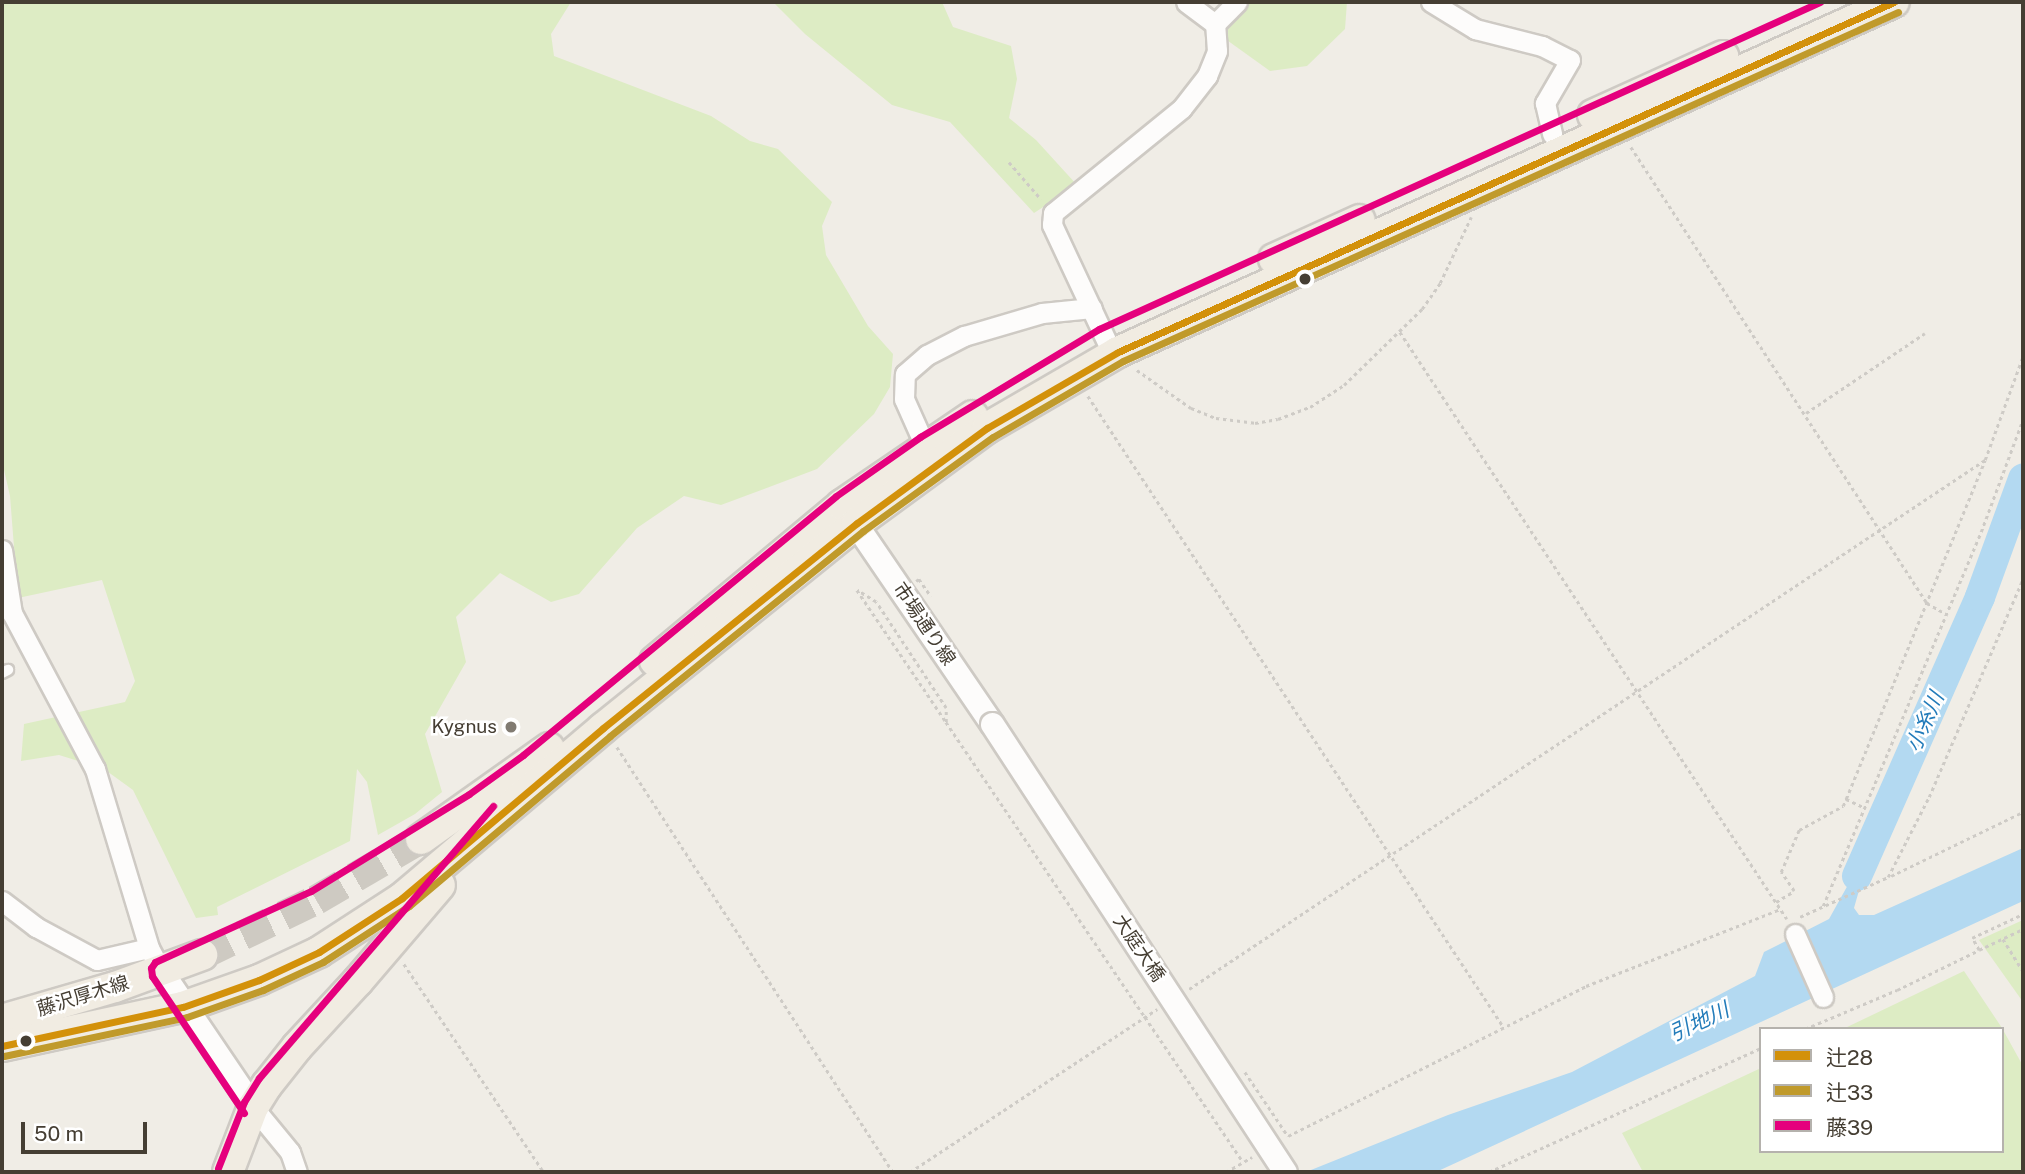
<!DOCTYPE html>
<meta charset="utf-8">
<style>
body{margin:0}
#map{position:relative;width:2025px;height:1174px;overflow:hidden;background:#f0ede6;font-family:"Public Sans","Noto Sans JP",sans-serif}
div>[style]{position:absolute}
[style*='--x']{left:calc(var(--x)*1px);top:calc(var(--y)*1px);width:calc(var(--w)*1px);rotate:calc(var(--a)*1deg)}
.green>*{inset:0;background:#ddecc4}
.water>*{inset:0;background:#b3d9f1}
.river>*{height:30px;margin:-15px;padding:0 15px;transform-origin:15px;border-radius:15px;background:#b3d9f1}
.primary-tunnel>*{height:30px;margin-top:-15px;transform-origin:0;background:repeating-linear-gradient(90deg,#cecac2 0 30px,transparent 0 45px)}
.path>*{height:2.5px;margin-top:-1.25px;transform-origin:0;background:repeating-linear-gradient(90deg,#cecbc6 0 3.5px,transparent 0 7px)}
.roads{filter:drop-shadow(2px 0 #cecac4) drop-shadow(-2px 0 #cecac4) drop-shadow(0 2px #cecac4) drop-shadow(0 -2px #cecac4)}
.service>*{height:10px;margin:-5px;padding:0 5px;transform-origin:5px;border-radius:5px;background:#fdfcfb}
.minor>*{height:19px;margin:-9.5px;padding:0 9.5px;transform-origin:9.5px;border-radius:9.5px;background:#fdfcfb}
.tertiary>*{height:23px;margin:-11.5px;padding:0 11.5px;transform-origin:11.5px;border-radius:11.5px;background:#fdfcfb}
.primary>*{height:30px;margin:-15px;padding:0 15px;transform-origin:15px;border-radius:15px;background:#f1ece2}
.bridges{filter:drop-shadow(2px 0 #cecac4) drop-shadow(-2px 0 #cecac4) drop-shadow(0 2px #cecac4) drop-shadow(0 -2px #cecac4)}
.tertiary-bridge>*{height:23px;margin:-11.5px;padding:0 11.5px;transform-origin:11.5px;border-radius:11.5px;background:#fdfcfb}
.bus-1>*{height:7px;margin:-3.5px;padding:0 3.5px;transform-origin:3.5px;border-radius:3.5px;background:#d3910a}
.bus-2>*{height:7px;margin:-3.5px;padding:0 3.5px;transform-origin:3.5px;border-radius:3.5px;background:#c09a2b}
.bus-3>*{height:7px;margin:-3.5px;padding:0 3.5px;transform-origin:3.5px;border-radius:3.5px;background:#e5007d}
.dots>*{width:19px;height:19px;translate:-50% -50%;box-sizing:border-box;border:4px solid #fff;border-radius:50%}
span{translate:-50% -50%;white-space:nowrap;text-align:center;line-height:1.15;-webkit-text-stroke:5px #fff;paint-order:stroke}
.street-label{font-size:19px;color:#453e33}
.poi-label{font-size:19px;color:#453e33}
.right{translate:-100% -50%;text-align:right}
.water-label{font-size:21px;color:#237cba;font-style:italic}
.frame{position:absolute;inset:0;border:4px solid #453e33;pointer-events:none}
.legend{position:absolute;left:1759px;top:1027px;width:245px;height:126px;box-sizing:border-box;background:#fff;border:2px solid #b5b2ad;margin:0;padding:9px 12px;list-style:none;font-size:21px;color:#453e33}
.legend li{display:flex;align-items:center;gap:14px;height:35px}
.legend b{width:35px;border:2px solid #b5b2ad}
.scale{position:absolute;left:21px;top:1122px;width:126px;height:32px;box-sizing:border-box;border:4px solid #453e33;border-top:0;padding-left:9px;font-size:21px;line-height:24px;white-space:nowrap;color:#453e33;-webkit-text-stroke:5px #fff;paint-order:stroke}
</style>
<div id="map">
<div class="green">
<i style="clip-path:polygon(2px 2px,571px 2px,551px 34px,554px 56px,711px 116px,750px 141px,778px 149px,832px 202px,822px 226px,826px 255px,868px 326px,893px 354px,890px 387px,874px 414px,817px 469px,721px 505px,684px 496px,637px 528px,579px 594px,551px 602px,500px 573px,456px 617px,466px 662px,425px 734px,442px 792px,415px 814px,378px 835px,367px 782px,357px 769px,350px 841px,217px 907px,218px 915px,196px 918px,133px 790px,104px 769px,59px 755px,21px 761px,24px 724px,125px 702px,135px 681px,102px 580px,18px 598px,10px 496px,2px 461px)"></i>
<i style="clip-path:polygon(773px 2px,942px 2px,953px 27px,1011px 46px,1017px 79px,1009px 118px,1036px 140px,1077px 185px,1034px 213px,950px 122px,892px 105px,805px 34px)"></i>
<i style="clip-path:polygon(1250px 2px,1347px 2px,1345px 29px,1307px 66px,1270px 71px,1224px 38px,1235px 12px)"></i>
<i style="clip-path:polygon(2023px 920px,2023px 1002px,1979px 940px)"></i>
<i style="clip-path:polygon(1964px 971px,2002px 1028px,2023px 1066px,2023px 1172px,1643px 1172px,1622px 1133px,1761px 1068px,1761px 1151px,2002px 1151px,2002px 1029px,1843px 1029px)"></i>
</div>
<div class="water">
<i style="clip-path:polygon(1874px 838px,1854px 908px,1859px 915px,1874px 915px,2023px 848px,2023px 901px,1436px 1172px,1306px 1172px,1448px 1115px,1572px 1072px,1755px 976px,1764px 952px,1829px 919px)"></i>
</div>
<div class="river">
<i style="--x:1857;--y:876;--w:305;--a:-66.2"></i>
<i style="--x:1980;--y:597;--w:126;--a:-70"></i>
</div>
<div class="primary-tunnel">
<i style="--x:202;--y:955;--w:127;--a:-25.8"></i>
<i style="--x:316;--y:900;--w:121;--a:-30.2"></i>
</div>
<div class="path">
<i style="--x:1631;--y:147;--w:544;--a:57.01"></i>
<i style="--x:1927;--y:603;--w:22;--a:30"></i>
<i style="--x:1009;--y:162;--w:49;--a:49.1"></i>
<i style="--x:1400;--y:332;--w:703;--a:56.6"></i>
<i style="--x:1137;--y:370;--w:66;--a:35.1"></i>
<i style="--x:1191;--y:408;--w:27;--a:22"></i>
<i style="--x:1216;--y:418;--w:39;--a:7"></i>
<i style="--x:1255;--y:423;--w:23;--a:-10"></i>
<i style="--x:1278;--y:419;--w:34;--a:-21"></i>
<i style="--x:1310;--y:407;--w:40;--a:-32.9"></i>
<i style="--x:1344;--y:385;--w:109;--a:-44.3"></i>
<i style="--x:1422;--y:309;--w:32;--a:-55"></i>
<i style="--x:1440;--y:283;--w:73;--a:-64.8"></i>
<i style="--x:1088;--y:396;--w:754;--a:56.63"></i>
<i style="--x:1806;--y:413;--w:143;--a:-33.9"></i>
<i style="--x:916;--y:581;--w:4;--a:-34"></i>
<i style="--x:919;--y:579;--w:21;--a:55"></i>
<i style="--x:946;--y:722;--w:14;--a:-90"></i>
<i style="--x:946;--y:708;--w:127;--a:-123.4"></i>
<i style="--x:876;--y:602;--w:22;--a:-148"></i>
<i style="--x:857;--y:590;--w:159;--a:56"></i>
<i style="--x:946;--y:722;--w:356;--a:56"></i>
<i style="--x:1145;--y:1017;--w:175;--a:55.9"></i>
<i style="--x:617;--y:747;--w:507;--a:57"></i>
<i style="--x:1846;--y:799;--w:366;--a:-67.7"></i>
<i style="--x:1985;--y:460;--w:111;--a:-69.9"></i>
<i style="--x:1891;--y:876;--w:147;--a:-25.9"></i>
<i style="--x:1776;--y:902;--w:21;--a:-31"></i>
<i style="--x:1794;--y:891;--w:23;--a:-124"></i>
<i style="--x:1781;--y:872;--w:46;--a:-66.8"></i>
<i style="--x:1799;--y:830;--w:50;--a:-28.6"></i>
<i style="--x:1843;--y:806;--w:8;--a:-67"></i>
<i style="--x:1846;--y:799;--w:21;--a:25"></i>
<i style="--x:1823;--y:906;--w:406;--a:-67.1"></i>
<i style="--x:1981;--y:532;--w:121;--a:-69.6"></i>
<i style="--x:1800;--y:917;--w:97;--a:-24.4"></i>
<i style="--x:1888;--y:877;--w:90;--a:-62.9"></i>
<i style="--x:1929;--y:797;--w:237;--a:-66.7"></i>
<i style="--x:2003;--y:939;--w:38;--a:58"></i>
<i style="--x:1979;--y:950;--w:49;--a:-25.5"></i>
<i style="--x:404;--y:964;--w:251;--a:56.1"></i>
<i style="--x:1189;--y:989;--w:956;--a:-33.61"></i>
<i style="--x:1805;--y:1029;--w:100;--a:-23"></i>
<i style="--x:1897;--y:990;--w:91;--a:-26"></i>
<i style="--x:1979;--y:950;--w:14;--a:-120"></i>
<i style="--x:1972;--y:938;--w:56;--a:-25.2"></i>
<i style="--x:1245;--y:1072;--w:77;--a:56.1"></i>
<i style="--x:1288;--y:1136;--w:334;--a:-26.7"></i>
<i style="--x:1586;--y:986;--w:209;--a:-21.6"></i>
<i style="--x:910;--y:1172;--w:296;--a:-33.4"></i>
<i style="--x:1226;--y:1172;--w:30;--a:-30"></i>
<i style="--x:1489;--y:1172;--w:299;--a:-24.5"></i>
</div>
<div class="roads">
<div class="service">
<i style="--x:2;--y:673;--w:7;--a:-27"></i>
</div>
<div class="minor">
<i style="--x:1431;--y:2;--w:52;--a:31.5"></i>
<i style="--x:1475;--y:29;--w:69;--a:14.2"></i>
<i style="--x:1542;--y:46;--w:31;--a:27"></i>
<i style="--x:1570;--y:60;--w:50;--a:120.2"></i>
<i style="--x:1545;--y:103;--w:32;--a:77"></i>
<i style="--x:1215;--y:24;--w:31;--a:-45"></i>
<i style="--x:1113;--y:355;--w:144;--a:-115.1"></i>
<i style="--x:1052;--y:225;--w:12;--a:-85"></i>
<i style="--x:1053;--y:213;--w:166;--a:-39.1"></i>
<i style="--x:1182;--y:108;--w:41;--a:-52"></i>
<i style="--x:1207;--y:76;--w:27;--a:-68"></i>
<i style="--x:1217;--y:51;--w:27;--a:-94"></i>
<i style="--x:1215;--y:24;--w:36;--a:-143"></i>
<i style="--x:925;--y:446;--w:51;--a:-114.1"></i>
<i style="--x:904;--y:399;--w:25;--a:-88"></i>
<i style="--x:905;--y:374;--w:29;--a:-41"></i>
<i style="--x:927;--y:355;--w:42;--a:-27.2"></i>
<i style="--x:964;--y:336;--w:81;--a:-16.4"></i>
<i style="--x:1042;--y:313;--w:50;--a:-5.7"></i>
<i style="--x:2;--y:550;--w:64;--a:81"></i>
<i style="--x:12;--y:613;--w:177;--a:62"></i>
<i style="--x:95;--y:769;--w:187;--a:73.2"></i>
<i style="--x:149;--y:948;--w:26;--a:62"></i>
<i style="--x:2;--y:901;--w:43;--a:37.4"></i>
<i style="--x:36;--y:927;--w:69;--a:28.4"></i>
<i style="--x:97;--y:960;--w:53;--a:-13"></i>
<i style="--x:1795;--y:934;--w:69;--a:66"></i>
<i style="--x:253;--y:1107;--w:58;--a:50.6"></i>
<i style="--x:290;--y:1152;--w:21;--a:71"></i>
</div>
<div class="tertiary">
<i style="--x:846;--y:510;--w:259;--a:55.7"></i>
<i style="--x:161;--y:971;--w:164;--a:55.9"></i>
</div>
<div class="primary">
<i style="--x:1593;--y:115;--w:143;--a:-24.4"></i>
<i style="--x:1274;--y:259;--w:94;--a:-24.4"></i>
<i style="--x:655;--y:661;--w:244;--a:-39.8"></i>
<i style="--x:842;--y:505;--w:158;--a:-34.2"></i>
<i style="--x:421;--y:839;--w:157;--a:-35.4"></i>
<i style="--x:2;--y:1020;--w:118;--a:-16.3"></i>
<i style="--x:115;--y:987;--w:93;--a:-20.2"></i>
<i style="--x:2;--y:1046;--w:185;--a:-12.2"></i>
<i style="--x:183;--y:1007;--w:81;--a:-19.6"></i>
<i style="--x:259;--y:980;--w:66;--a:-25"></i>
<i style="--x:319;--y:952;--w:99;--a:-33"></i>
<i style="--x:402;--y:898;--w:263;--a:-40.2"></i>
<i style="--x:603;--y:728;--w:326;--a:-38.9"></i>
<i style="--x:857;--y:523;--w:161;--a:-36.2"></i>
<i style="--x:987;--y:428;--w:151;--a:-30.1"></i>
<i style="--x:1118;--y:352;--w:851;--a:-24.28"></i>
<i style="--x:228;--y:1172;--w:70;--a:-69"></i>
<i style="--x:253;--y:1107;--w:26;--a:-58"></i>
<i style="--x:267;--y:1085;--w:48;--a:-51.7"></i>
<i style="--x:297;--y:1047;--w:90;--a:-47.3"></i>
<i style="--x:358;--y:981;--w:126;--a:-49.5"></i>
</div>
</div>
<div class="bridges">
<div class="tertiary-bridge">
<i style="--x:992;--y:724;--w:535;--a:56.81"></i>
</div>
</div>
<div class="bus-1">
<i style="--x:2;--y:1046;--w:185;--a:-12.2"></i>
<i style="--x:183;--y:1007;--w:81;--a:-19.6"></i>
<i style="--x:259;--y:980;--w:66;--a:-25"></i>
<i style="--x:319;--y:952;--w:99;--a:-33"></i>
<i style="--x:402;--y:898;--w:263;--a:-40.2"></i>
<i style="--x:603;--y:728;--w:326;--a:-38.9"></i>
<i style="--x:857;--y:523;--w:161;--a:-36.2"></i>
<i style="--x:987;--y:428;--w:151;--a:-30.1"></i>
<i style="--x:1118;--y:352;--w:851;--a:-24.28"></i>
</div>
<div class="bus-2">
<i style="--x:4;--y:1056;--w:187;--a:-12"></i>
<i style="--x:187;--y:1017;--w:81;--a:-19.6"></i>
<i style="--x:263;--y:990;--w:66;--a:-25"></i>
<i style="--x:323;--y:962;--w:103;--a:-33.1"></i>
<i style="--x:409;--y:906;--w:263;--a:-40.2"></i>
<i style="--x:610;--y:736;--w:326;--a:-39"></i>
<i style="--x:863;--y:531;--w:160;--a:-35.9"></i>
<i style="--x:993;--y:437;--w:151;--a:-30.3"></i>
<i style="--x:1123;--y:361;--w:850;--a:-24.24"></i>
</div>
<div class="bus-3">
<i style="--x:244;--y:1113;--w:165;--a:-123.9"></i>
<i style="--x:152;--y:976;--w:8;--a:-97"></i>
<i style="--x:151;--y:968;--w:7;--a:-56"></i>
<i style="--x:155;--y:962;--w:171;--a:-24.5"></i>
<i style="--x:311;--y:891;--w:185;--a:-31.5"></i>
<i style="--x:469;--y:794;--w:67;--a:-35.8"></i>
<i style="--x:523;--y:755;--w:406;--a:-39.6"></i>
<i style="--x:836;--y:496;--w:103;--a:-35.1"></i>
<i style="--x:920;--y:437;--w:209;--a:-31.1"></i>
<i style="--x:1099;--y:329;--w:792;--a:-24.4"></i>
<i style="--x:218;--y:1168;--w:71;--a:-68.5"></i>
<i style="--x:244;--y:1102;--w:28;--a:-58"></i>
<i style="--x:259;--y:1078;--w:359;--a:-49.3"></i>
</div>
<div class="dots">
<i style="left:1305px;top:279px;background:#453e33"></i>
<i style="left:511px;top:727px;background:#817b72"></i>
<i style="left:26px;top:1041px;background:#453e33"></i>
</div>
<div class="street-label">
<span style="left:924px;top:624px;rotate:56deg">市場通り線</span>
<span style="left:1139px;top:948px;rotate:56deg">大庭大橋</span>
<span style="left:83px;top:996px;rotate:-17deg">藤沢厚木線</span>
</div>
<div class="poi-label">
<span class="right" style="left:497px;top:727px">Kygnus</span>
</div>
<div class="water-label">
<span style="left:1925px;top:722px;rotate:-66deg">小糸川</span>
<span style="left:1699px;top:1022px;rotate:-25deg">引地川</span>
</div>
<div class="frame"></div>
<ul class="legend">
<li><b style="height:9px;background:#d3910a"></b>辻28</li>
<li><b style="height:9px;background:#c09a2b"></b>辻33</li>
<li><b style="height:9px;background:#e5007d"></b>藤39</li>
</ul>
<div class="scale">50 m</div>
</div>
